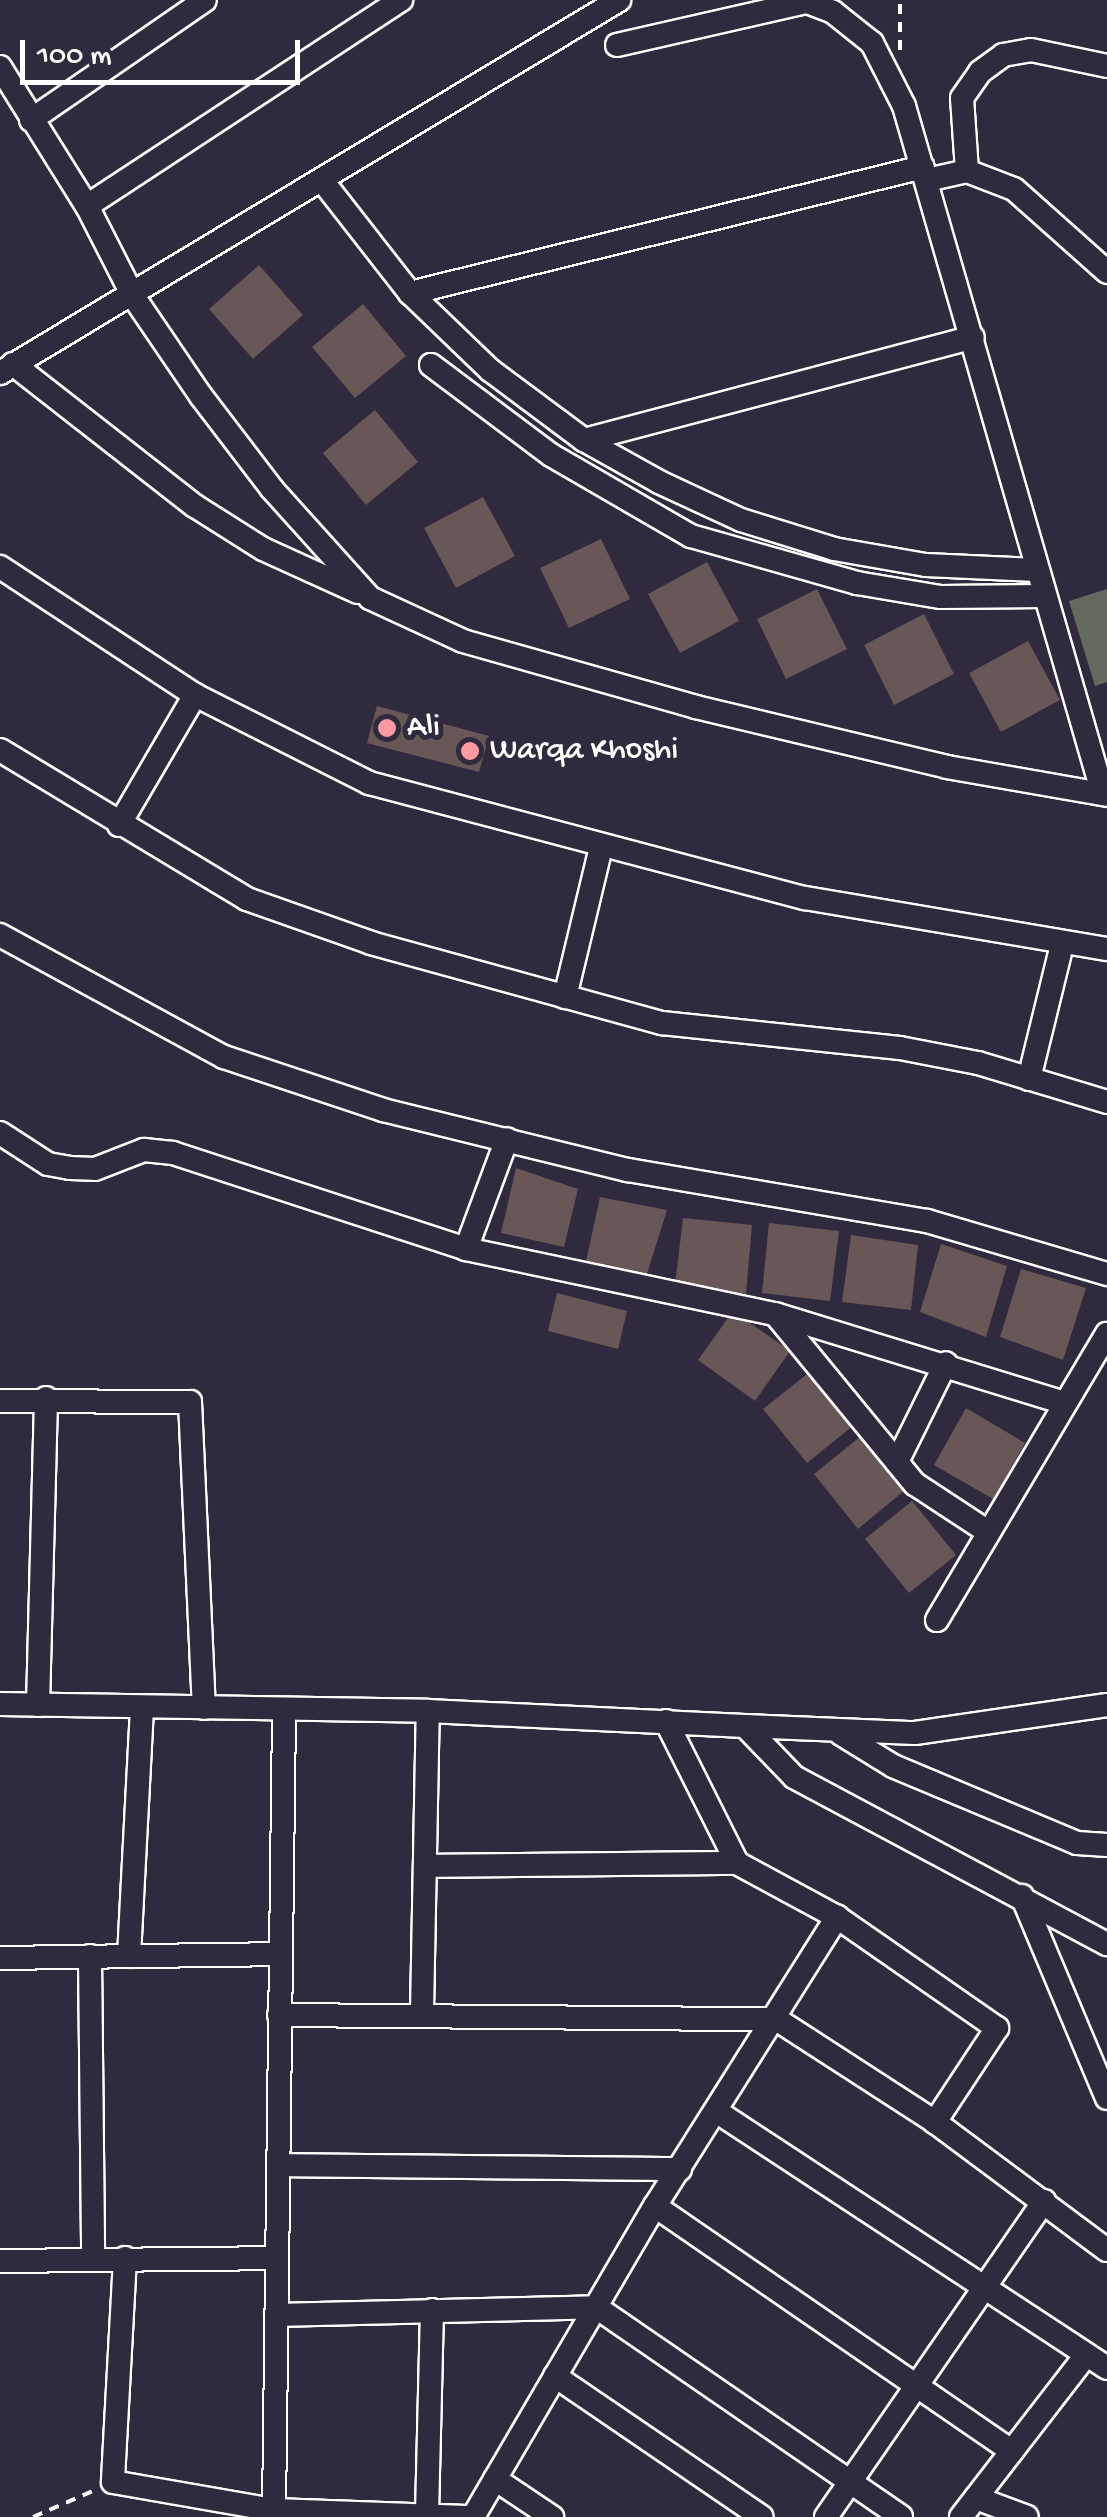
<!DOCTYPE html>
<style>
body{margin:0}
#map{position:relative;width:1107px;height:2517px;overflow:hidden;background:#2f2a3d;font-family:"Gochi Hand",sans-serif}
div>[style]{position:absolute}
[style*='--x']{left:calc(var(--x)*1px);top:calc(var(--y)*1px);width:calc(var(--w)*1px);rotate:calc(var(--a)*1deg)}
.green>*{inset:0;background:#646b5e}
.building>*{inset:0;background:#695657}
.path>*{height:4px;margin-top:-2px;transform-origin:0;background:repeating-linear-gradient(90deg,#fff 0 10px,transparent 0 18px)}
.roads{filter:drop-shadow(2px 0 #fff) drop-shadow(-2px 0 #fff) drop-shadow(0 2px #fff) drop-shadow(0 -2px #fff)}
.minor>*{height:22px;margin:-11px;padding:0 11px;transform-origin:11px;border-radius:11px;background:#2f2a3d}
.dots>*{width:28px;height:28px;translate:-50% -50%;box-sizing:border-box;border:5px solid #2f2a3d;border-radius:50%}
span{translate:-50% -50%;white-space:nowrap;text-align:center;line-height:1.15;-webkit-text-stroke:10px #2f2a3d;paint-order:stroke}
.poi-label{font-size:32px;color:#fff}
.left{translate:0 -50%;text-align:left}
.scale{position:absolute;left:20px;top:40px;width:280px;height:45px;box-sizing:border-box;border:5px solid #fff;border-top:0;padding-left:12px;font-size:30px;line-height:35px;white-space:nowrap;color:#fff;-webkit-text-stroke:8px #2f2a3d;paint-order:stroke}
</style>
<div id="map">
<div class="green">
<i style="clip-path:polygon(1107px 589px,1107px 682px,1095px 686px,1069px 601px)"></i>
</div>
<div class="building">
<i style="clip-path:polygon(259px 265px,303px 315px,253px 359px,209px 309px)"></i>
<i style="clip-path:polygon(363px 304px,406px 356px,355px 398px,312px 347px)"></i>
<i style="clip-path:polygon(375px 410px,418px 462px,366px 505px,323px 453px)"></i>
<i style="clip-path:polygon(483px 497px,515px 556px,456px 588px,424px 528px)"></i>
<i style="clip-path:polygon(601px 539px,630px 599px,569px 628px,540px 568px)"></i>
<i style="clip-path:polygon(707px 562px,739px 621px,680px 653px,648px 594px)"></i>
<i style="clip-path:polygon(817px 589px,847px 649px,786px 679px,757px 619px)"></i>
<i style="clip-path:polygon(924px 614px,954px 674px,894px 705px,864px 645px)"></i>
<i style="clip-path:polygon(1028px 641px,1060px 700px,1001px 732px,969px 673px)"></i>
<i style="clip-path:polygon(377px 706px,489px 736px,479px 772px,367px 743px)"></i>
<i style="clip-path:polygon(516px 1168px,578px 1189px,564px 1247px,501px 1233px)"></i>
<i style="clip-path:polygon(600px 1197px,667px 1210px,646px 1277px,586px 1261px)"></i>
<i style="clip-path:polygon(683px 1218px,752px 1225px,746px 1294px,675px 1285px)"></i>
<i style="clip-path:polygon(769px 1223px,839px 1231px,830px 1301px,762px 1293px)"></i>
<i style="clip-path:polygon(851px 1235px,918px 1245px,911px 1310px,842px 1302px)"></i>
<i style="clip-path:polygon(941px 1244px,1007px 1266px,986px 1337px,920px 1312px)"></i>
<i style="clip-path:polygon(1021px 1269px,1086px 1288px,1063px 1360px,1000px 1337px)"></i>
<i style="clip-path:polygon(557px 1293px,627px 1311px,618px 1349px,548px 1331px)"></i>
<i style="clip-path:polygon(733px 1311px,790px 1351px,755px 1401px,698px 1360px)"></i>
<i style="clip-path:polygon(811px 1371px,854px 1425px,807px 1463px,763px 1409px)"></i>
<i style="clip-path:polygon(966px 1408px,1025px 1443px,993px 1499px,934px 1465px)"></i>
<i style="clip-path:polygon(861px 1436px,905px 1490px,858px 1529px,814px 1474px)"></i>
<i style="clip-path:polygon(912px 1501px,956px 1555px,909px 1593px,865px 1539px)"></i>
</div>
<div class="path">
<i style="--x:900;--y:50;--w:50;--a:-90"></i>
<i style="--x:33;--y:2517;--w:68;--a:-23.5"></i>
</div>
<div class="roads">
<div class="minor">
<i style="--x:802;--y:0;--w:33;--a:21"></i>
<i style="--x:833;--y:12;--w:50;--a:38.5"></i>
<i style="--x:872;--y:43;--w:71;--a:63.1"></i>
<i style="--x:904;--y:106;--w:716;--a:73.87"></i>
<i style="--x:617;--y:45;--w:195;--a:-12.8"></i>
<i style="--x:0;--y:67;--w:164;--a:58"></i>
<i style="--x:87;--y:206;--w:101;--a:62.9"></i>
<i style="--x:133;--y:296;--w:121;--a:55.8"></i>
<i style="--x:201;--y:396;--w:117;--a:52.6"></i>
<i style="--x:272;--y:489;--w:147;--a:48"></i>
<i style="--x:370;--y:598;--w:102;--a:24.8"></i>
<i style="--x:463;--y:641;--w:242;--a:15.8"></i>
<i style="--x:696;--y:707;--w:258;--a:13.4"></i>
<i style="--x:947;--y:767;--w:162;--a:9.9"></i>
<i style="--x:31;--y:120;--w:211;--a:-34.6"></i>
<i style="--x:967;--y:171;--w:73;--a:-93.9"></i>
<i style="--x:962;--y:98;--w:32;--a:-55"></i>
<i style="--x:980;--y:72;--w:29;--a:-36"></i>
<i style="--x:1003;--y:55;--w:28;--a:-10"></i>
<i style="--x:1031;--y:50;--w:78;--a:11.9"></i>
<i style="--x:927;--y:180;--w:41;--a:-12.7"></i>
<i style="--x:967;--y:171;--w:50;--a:21"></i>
<i style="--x:1014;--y:189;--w:125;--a:41.7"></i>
<i style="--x:324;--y:183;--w:140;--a:52"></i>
<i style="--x:410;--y:293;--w:111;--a:43.9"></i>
<i style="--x:490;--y:370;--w:117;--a:36.7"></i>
<i style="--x:584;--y:440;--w:86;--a:29.2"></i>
<i style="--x:659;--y:482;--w:90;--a:24.9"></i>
<i style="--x:741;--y:520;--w:97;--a:17.3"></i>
<i style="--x:834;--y:549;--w:93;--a:9.9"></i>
<i style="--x:926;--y:565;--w:110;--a:2.6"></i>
<i style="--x:87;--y:206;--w:376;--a:-33.3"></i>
<i style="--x:410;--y:293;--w:528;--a:-13.8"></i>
<i style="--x:13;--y:364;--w:231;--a:38"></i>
<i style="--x:195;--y:506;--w:80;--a:32.3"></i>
<i style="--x:263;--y:549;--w:104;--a:24.4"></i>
<i style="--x:431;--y:365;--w:150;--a:36.9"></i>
<i style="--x:551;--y:455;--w:162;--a:30.1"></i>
<i style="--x:691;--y:536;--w:173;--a:15.8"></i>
<i style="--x:857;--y:583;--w:85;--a:9.5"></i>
<i style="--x:941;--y:597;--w:103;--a:-0.6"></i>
<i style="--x:0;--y:373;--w:723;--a:-31.07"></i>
<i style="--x:584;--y:440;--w:402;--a:-14.8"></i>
<i style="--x:0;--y:567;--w:233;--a:33.3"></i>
<i style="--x:195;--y:695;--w:195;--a:26.8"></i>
<i style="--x:369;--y:783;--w:451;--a:14.8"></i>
<i style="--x:805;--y:898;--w:306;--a:9.6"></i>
<i style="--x:0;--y:750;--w:288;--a:31.1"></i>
<i style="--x:247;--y:899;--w:132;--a:19.5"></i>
<i style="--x:371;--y:943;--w:302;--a:15.4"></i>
<i style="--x:662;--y:1023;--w:239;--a:6"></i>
<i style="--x:900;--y:1048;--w:79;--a:10.9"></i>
<i style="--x:978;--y:1063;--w:135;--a:16.8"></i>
<i style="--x:119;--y:825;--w:151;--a:-59.7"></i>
<i style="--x:0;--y:935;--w:255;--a:28.6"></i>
<i style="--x:224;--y:1057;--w:168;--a:18.4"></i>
<i style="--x:383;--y:1110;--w:252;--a:13.8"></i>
<i style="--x:628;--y:1170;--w:303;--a:9.7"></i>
<i style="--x:927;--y:1221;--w:188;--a:16.4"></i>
<i style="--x:565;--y:997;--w:154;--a:-76.5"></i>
<i style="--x:1029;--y:1079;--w:138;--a:-76.2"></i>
<i style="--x:0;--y:1133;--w:57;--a:32.9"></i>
<i style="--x:48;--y:1164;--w:22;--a:10"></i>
<i style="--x:70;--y:1168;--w:25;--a:2"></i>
<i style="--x:95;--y:1169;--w:53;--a:-21.2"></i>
<i style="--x:144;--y:1150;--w:29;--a:6"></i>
<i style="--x:173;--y:1153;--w:308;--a:18.1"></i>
<i style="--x:466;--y:1249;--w:316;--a:11.9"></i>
<i style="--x:775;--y:1314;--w:303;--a:17.1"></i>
<i style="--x:466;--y:1249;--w:117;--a:-69.6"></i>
<i style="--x:776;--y:1315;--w:219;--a:50.6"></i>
<i style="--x:915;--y:1484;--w:87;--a:33.3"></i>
<i style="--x:0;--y:1401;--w:190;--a:0.3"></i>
<i style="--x:190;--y:1402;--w:306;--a:87.4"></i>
<i style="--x:897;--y:1462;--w:110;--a:-63.7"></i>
<i style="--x:937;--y:1620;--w:333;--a:-59.3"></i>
<i style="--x:0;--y:1704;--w:428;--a:0.9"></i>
<i style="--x:428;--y:1711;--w:317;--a:2.7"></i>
<i style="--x:745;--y:1726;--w:71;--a:46.1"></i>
<i style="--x:794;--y:1777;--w:355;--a:28.1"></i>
<i style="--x:38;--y:1705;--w:307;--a:-88.5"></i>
<i style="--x:666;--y:1721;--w:159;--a:63.4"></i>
<i style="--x:737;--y:1863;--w:114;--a:28.4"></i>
<i style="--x:837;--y:1917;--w:195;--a:34.8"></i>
<i style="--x:997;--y:2028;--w:113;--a:123.4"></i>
<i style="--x:745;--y:1726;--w:170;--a:2.4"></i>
<i style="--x:915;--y:1733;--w:194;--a:-8.3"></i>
<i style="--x:841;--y:1734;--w:61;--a:31.6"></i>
<i style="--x:893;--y:1766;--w:199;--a:22.7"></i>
<i style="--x:1077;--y:1843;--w:30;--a:4"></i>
<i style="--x:427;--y:1866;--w:310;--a:-0.6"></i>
<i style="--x:1022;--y:1896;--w:219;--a:67.2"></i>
<i style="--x:90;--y:1956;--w:302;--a:89.4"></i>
<i style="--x:129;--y:1956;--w:249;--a:-87"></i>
<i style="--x:0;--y:1958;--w:280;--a:-0.8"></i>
<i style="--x:422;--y:2012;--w:301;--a:-88.9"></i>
<i style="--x:279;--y:2015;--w:497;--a:0.5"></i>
<i style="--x:776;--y:2019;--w:189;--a:32.9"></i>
<i style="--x:935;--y:2122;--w:214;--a:36.7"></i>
<i style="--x:716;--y:2111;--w:468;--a:33.3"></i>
<i style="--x:278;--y:2165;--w:402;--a:0.6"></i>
<i style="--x:655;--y:2206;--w:433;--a:34.5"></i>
<i style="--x:125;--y:2258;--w:224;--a:93.1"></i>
<i style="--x:113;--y:2482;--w:163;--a:9.9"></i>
<i style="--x:274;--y:2510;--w:193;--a:2.1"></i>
<i style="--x:0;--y:2261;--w:277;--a:-0.6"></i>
<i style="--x:276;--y:2315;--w:320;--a:-1.4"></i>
<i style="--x:596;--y:2307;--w:370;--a:34.5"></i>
<i style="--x:555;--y:2376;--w:250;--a:34.3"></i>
<i style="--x:495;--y:2479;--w:69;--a:33.7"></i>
<i style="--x:976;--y:2498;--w:54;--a:20.4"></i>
<i style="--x:274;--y:2510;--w:801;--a:-89.28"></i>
<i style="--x:427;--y:2514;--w:204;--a:-88.6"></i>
<i style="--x:473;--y:2517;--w:360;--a:-59.7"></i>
<i style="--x:655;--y:2206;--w:342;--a:-57.8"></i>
<i style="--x:826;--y:2517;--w:384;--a:-55.4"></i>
<i style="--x:961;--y:2517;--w:205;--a:-52.3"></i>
</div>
</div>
<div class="dots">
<i style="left:387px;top:728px;background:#ff9aa2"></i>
<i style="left:470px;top:751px;background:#ff9aa2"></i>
</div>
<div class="poi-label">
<span class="left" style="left:407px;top:728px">Ali</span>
<span class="left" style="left:490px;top:751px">Warqa Khoshi</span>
</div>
<div class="scale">100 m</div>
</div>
